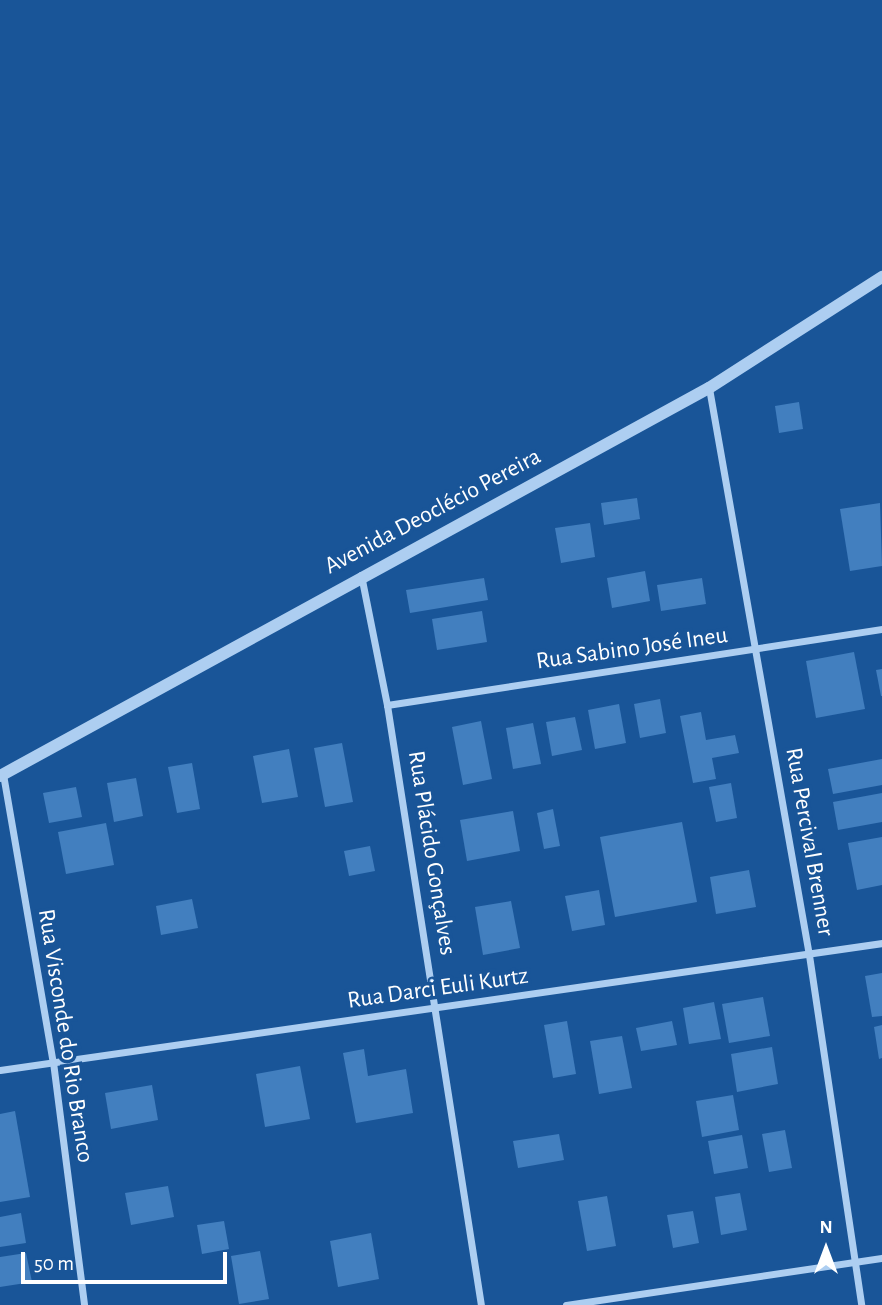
<!DOCTYPE html>
<meta charset="utf-8">
<style>
body{margin:0}
#map{position:relative;width:882px;height:1305px;overflow:hidden;background:#195598;font-family:"Alegreya Sans",sans-serif}
div>[style]{position:absolute}
[style*='--x']{left:calc(var(--x)*1px);top:calc(var(--y)*1px);width:calc(var(--w)*1px);rotate:calc(var(--a)*1deg)}
.building>*{inset:0;background:#427fbf}
.minor>*{height:7px;margin:-3.5px;padding:0 3.5px;transform-origin:3.5px;border-radius:3.5px;background:#adcef1}
.tertiary>*{height:12px;margin:-6px;padding:0 6px;transform-origin:6px;border-radius:6px;background:#adcef1}
span{translate:-50% -50%;white-space:nowrap;text-align:center;line-height:1.15;-webkit-text-stroke:7px #195598;paint-order:stroke}
.street-label{font-size:24px;color:#fff}
.north{position:absolute;left:791px;top:1214px;width:70px;height:70px;-webkit-text-stroke:5px #195598;paint-order:stroke;rotate:0deg;font-size:19px;font-weight:700;line-height:28px;text-align:center;color:#fff}
.north::after{content:'';display:block;margin:auto;width:24px;height:32px;background:#fff;clip-path:polygon(50% 0,100% 100%,50% 72%,0 100%)}
.scale{position:absolute;left:21px;top:1252px;width:206px;height:32px;box-sizing:border-box;border:4px solid #fff;border-top:0;padding-left:9px;font-size:21px;line-height:24px;white-space:nowrap;color:#fff;-webkit-text-stroke:5px #195598;paint-order:stroke}
</style>
<div id="map">
<div class="building">
<i style="clip-path:polygon(799px 402px,803px 429px,779px 433px,775px 406px)"></i>
<i style="clip-path:polygon(637px 498px,640px 519px,604px 525px,601px 503px)"></i>
<i style="clip-path:polygon(880px 503px,882px 566px,850px 571px,840px 509px)"></i>
<i style="clip-path:polygon(590px 523px,595px 557px,561px 563px,555px 528px)"></i>
<i style="clip-path:polygon(645px 571px,650px 601px,612px 608px,607px 578px)"></i>
<i style="clip-path:polygon(484px 578px,488px 600px,410px 613px,406px 590px)"></i>
<i style="clip-path:polygon(702px 578px,706px 604px,661px 611px,657px 585px)"></i>
<i style="clip-path:polygon(482px 611px,487px 642px,437px 650px,432px 619px)"></i>
<i style="clip-path:polygon(854px 652px,865px 709px,816px 718px,806px 661px)"></i>
<i style="clip-path:polygon(882px 669px,882px 696px,881px 696px,876px 670px)"></i>
<i style="clip-path:polygon(660px 699px,666px 733px,640px 738px,634px 704px)"></i>
<i style="clip-path:polygon(619px 704px,626px 743px,595px 749px,588px 710px)"></i>
<i style="clip-path:polygon(701px 712px,706px 740px,735px 735px,739px 753px,712px 758px,716px 779px,693px 783px,680px 716px)"></i>
<i style="clip-path:polygon(575px 717px,582px 750px,552px 756px,546px 722px)"></i>
<i style="clip-path:polygon(481px 721px,492px 779px,463px 785px,452px 727px)"></i>
<i style="clip-path:polygon(533px 723px,541px 764px,513px 769px,506px 728px)"></i>
<i style="clip-path:polygon(342px 743px,353px 802px,325px 807px,314px 748px)"></i>
<i style="clip-path:polygon(289px 749px,298px 797px,262px 803px,253px 756px)"></i>
<i style="clip-path:polygon(882px 759px,882px 785px,833px 794px,828px 769px)"></i>
<i style="clip-path:polygon(192px 763px,200px 809px,177px 813px,168px 767px)"></i>
<i style="clip-path:polygon(136px 778px,143px 816px,114px 822px,107px 783px)"></i>
<i style="clip-path:polygon(731px 783px,737px 818px,716px 822px,709px 787px)"></i>
<i style="clip-path:polygon(76px 787px,82px 817px,49px 823px,43px 793px)"></i>
<i style="clip-path:polygon(882px 793px,882px 822px,838px 830px,833px 802px)"></i>
<i style="clip-path:polygon(553px 809px,560px 846px,544px 849px,537px 813px)"></i>
<i style="clip-path:polygon(513px 811px,520px 851px,467px 861px,460px 820px)"></i>
<i style="clip-path:polygon(682px 822px,697px 902px,615px 917px,600px 837px)"></i>
<i style="clip-path:polygon(106px 823px,114px 865px,66px 874px,58px 832px)"></i>
<i style="clip-path:polygon(882px 837px,882px 885px,857px 890px,848px 843px)"></i>
<i style="clip-path:polygon(370px 846px,375px 871px,349px 876px,344px 851px)"></i>
<i style="clip-path:polygon(749px 870px,756px 907px,716px 914px,710px 877px)"></i>
<i style="clip-path:polygon(599px 890px,605px 925px,572px 931px,565px 896px)"></i>
<i style="clip-path:polygon(192px 899px,198px 928px,161px 935px,156px 906px)"></i>
<i style="clip-path:polygon(511px 901px,520px 948px,483px 955px,475px 907px)"></i>
<i style="clip-path:polygon(882px 973px,882px 1016px,872px 1017px,865px 976px)"></i>
<i style="clip-path:polygon(763px 997px,770px 1036px,729px 1043px,722px 1004px)"></i>
<i style="clip-path:polygon(714px 1002px,721px 1039px,689px 1044px,683px 1008px)"></i>
<i style="clip-path:polygon(567px 1021px,576px 1074px,553px 1078px,544px 1025px)"></i>
<i style="clip-path:polygon(672px 1021px,677px 1045px,641px 1051px,636px 1028px)"></i>
<i style="clip-path:polygon(882px 1025px,882px 1058px,879px 1059px,874px 1027px)"></i>
<i style="clip-path:polygon(622px 1036px,632px 1088px,599px 1094px,590px 1041px)"></i>
<i style="clip-path:polygon(772px 1047px,778px 1084px,737px 1092px,731px 1054px)"></i>
<i style="clip-path:polygon(364px 1049px,368px 1076px,406px 1069px,413px 1113px,356px 1123px,343px 1053px)"></i>
<i style="clip-path:polygon(300px 1066px,310px 1119px,265px 1127px,256px 1074px)"></i>
<i style="clip-path:polygon(152px 1085px,158px 1120px,111px 1129px,105px 1093px)"></i>
<i style="clip-path:polygon(733px 1095px,739px 1130px,702px 1137px,696px 1101px)"></i>
<i style="clip-path:polygon(15px 1111px,30px 1197px,0 1202px,0 1114px)"></i>
<i style="clip-path:polygon(785px 1130px,792px 1168px,769px 1172px,762px 1134px)"></i>
<i style="clip-path:polygon(559px 1134px,564px 1160px,518px 1168px,513px 1141px)"></i>
<i style="clip-path:polygon(742px 1135px,748px 1168px,714px 1174px,708px 1141px)"></i>
<i style="clip-path:polygon(168px 1186px,174px 1217px,131px 1225px,125px 1193px)"></i>
<i style="clip-path:polygon(740px 1193px,747px 1230px,721px 1235px,715px 1197px)"></i>
<i style="clip-path:polygon(607px 1196px,616px 1246px,587px 1251px,578px 1201px)"></i>
<i style="clip-path:polygon(693px 1211px,699px 1243px,673px 1248px,667px 1215px)"></i>
<i style="clip-path:polygon(21px 1213px,26px 1243px,0 1247px,0 1217px)"></i>
<i style="clip-path:polygon(224px 1221px,229px 1249px,202px 1254px,197px 1225px)"></i>
<i style="clip-path:polygon(371px 1233px,379px 1279px,338px 1287px,330px 1241px)"></i>
<i style="clip-path:polygon(260px 1251px,269px 1299px,239px 1304px,231px 1256px)"></i>
<i style="clip-path:polygon(26px 1253px,32px 1282px,0 1287px,0 1257px)"></i>
</div>
<div class="minor">
<i style="--x:709;--y:388;--w:576;--a:80"></i>
<i style="--x:809;--y:955;--w:354;--a:81.5"></i>
<i style="--x:361;--y:575;--w:133;--a:78.7"></i>
<i style="--x:387;--y:705;--w:607;--a:81.1"></i>
<i style="--x:387;--y:705;--w:501;--a:-8.73"></i>
<i style="--x:3;--y:774;--w:292;--a:80.2"></i>
<i style="--x:53;--y:1062;--w:245;--a:82.7"></i>
<i style="--x:0;--y:1070;--w:891;--a:-8.19"></i>
<i style="--x:566;--y:1305;--w:319;--a:-8.5"></i>
</div>
<div class="tertiary">
<i style="--x:0;--y:776;--w:808;--a:-28.69"></i>
<i style="--x:709;--y:388;--w:206;--a:-32.7"></i>
</div>
<div class="street-label">
<span style="left:433px;top:512px;rotate:-28deg">Avenida Deoclécio Pereira</span>
<span style="left:632px;top:649px;rotate:-8deg">Rua Sabino José Ineu</span>
<span style="left:809px;top:842px;rotate:80deg">Rua Percival Brenner</span>
<span style="left:431px;top:853px;rotate:81deg">Rua Plácido Gonçalves</span>
<span style="left:438px;top:989px;rotate:-8deg">Rua Darci Euli Kurtz</span>
<span style="left:65px;top:1036px;rotate:81deg">Rua Visconde do Rio Branco</span>
</div>
<div class="north">N</div>
<div class="scale">50 m</div>
</div>
